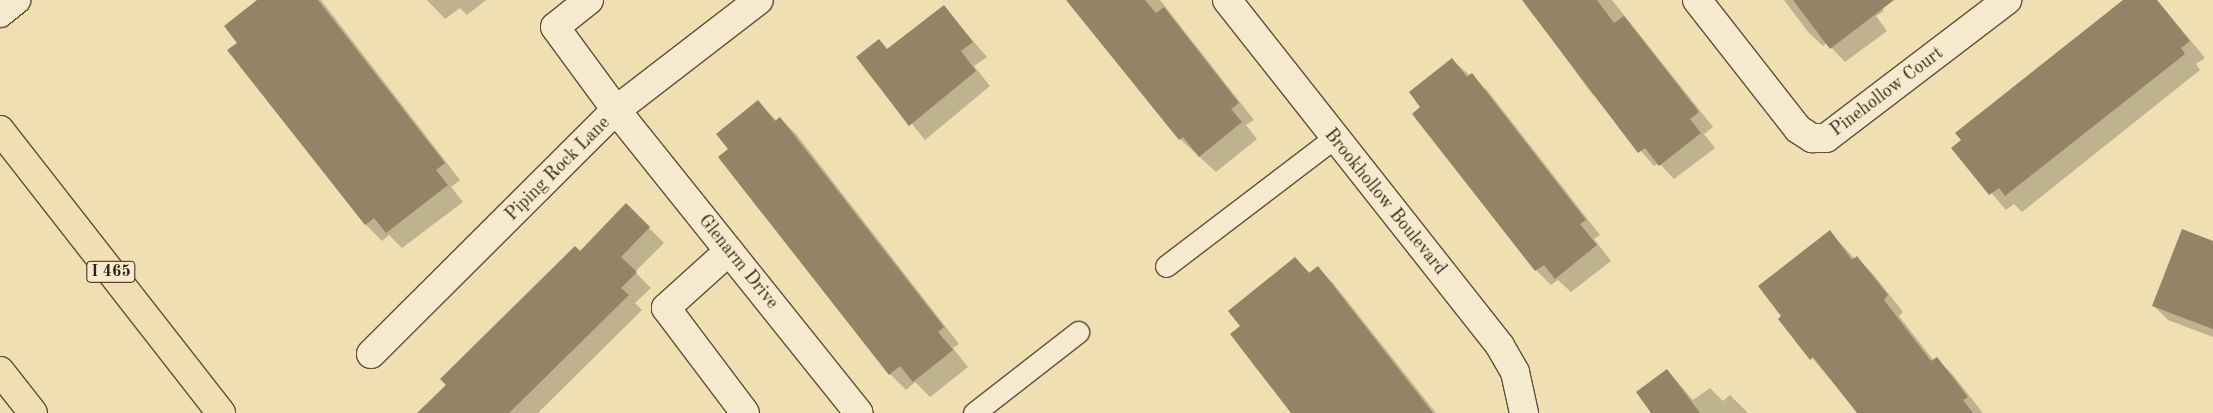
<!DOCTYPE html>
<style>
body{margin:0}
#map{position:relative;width:2213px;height:413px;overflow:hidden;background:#efdfb3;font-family:"Old Standard TT",serif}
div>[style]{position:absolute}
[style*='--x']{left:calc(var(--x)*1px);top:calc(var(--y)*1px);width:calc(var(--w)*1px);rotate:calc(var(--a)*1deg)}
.shadow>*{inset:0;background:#0003}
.building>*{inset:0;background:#948466}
.roads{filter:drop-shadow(1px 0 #61513b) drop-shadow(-1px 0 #61513b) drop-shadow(0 1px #61513b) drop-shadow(0 -1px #61513b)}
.lane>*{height:21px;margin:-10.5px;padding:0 10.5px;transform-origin:10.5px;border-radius:10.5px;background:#f5eace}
.street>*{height:28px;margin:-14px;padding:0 14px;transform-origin:14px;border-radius:14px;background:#f5eace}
.secondary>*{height:28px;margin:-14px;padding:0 14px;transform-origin:14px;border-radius:14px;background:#f5eace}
.highway>*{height:28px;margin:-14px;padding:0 14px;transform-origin:14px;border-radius:14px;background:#efdfb3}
span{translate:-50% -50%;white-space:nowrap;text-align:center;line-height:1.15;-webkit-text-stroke:4px #f5eace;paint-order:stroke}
.shield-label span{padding:1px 4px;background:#f5eace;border:1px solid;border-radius:4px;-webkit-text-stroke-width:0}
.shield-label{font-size:16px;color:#322213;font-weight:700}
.street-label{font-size:18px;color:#322213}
</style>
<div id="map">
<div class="shadow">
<i style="clip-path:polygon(259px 0,321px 0,460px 180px,451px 187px,463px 202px,402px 248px,389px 235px,382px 241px,366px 225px,229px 50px,238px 43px)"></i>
<i style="clip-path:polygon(427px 0,486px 0,467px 15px,460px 8px,445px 19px)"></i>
<i style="clip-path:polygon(1068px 0,1160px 0,1254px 120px,1246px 125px,1257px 139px,1216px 172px,1180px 139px)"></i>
<i style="clip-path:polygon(1528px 0,1612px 0,1713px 127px,1704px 134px,1715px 148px,1674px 179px,1659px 163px,1654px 166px,1589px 90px,1527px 5px)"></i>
<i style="clip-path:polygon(1784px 0,1876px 0,1884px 11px,1876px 16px,1887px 31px,1845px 62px,1827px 43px,1823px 46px,1808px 32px)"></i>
<i style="clip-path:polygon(2125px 0,2157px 0,2205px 58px,2196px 64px,2200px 70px,2022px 212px,2014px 204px,2006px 210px,1953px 148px)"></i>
<i style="clip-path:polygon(944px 7px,987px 57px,974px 66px,990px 86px,925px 140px,858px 58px,888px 50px)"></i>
<i style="clip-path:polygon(1452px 60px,1487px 90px,1600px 235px,1594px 239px,1611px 261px,1571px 292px,1558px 280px,1551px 285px,1536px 270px,1414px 114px,1422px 107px)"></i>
<i style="clip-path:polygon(758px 102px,777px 121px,780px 118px,796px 134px,959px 344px,953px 348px,968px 367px,930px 397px,915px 382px,906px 390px,890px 374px,730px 149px)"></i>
<i style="clip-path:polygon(626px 205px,664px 243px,635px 272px,651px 288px,635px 303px,642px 310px,538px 413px,442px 413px,580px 252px)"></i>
<i style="clip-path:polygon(1830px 232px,1855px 259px,1857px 258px,1873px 274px,1903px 312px,1899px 316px,1934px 361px,1937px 359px,1953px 375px,1983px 413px,1858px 413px,1780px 319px)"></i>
<i style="clip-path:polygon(2213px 242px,2213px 337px,2168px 320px,2154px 306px)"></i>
<i style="clip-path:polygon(1295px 259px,1310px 273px,1317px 267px,1333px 283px,1436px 413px,1293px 413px,1241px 326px)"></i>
<i style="clip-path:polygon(1667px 370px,1693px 400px,1710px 388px,1723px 401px,1730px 395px,1748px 413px,1653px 413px)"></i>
</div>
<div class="building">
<i style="clip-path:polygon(257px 0,318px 0,445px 163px,436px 170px,448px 185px,386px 233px,374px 218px,365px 225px,227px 50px,237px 43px,224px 26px)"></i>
<i style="clip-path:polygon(1066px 0,1145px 0,1156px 13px,1164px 7px,1239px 103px,1231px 109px,1242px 122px,1199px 157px,1183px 137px,1179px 140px)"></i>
<i style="clip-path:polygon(1522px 0,1597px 0,1614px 23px,1624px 16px,1699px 112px,1690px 119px,1701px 133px,1659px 166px,1645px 148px,1638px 153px)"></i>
<i style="clip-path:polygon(1793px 0,1894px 0,1830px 49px)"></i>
<i style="clip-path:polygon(2123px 0,2157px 0,2190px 41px,2181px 48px,2185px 54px,2005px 196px,1999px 188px,1989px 195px,1951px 148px,1961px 140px,1955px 133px)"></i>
<i style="clip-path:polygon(944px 5px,973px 42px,961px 51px,976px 71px,909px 126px,856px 57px,879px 39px,887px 49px)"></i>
<i style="clip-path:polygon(1452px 58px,1467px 77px,1472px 73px,1586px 220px,1580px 224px,1597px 245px,1555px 279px,1544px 265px,1535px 271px,1412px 114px,1420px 107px,1409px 92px)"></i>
<i style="clip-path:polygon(758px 100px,775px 121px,780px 117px,944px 327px,938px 332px,953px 350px,913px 382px,900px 366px,889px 375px,718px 157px,728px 149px,716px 134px)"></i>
<i style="clip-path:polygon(626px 203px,650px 227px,621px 257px,637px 272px,621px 288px,629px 295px,509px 413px,417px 413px,446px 385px,440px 379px,575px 246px,580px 251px)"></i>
<i style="clip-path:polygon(2182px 229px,2213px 241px,2213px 329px,2152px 306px)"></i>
<i style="clip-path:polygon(1830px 230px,1852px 260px,1857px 256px,1888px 295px,1884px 300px,1931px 361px,1937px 357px,1968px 397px,1963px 400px,1973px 413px,1857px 413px,1813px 357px,1810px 360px,1778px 319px,1781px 316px,1758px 286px)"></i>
<i style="clip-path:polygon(1295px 257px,1309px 273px,1318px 266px,1433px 413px,1291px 413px,1230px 334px,1240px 326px,1228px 311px)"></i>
<i style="clip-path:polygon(1667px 369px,1700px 413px,1651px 413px,1636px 392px)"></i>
</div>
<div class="roads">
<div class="lane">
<i style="--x:1166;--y:266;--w:210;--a:-37.3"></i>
<i style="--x:974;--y:413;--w:132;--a:-37.9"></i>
</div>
<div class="street">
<i style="--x:589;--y:0;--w:43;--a:141.5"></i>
<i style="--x:555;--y:27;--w:103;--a:53.7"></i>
<i style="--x:616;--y:110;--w:388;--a:51.3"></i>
<i style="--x:1227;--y:0;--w:441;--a:51.7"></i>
<i style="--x:1500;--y:346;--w:30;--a:60"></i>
<i style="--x:1515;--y:372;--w:42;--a:77.6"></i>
<i style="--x:1697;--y:0;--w:164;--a:51.9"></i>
<i style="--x:1798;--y:129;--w:17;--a:33"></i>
<i style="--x:1812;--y:138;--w:14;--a:0"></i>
<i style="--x:1826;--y:138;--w:228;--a:-37.3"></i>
<i style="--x:729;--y:251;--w:85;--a:137.9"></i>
<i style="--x:666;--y:308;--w:131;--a:53"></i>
<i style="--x:371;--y:354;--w:346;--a:-44.9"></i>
<i style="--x:616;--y:110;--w:180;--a:-37.6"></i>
</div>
<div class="secondary">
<i style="--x:0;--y:13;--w:21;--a:-39"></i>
</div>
<div class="highway">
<i style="--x:0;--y:130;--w:359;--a:52"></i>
<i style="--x:0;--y:371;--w:53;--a:51.8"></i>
</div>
</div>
<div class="shield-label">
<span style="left:111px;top:272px">I 465</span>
</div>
<div class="street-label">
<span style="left:1887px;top:92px;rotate:-37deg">Pinehollow Court</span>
<span style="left:558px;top:169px;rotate:-45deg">Piping Rock Lane</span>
<span style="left:1385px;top:202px;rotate:51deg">Brookhollow Boulevard</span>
<span style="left:738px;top:262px;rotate:51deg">Glenarm Drive</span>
</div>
</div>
